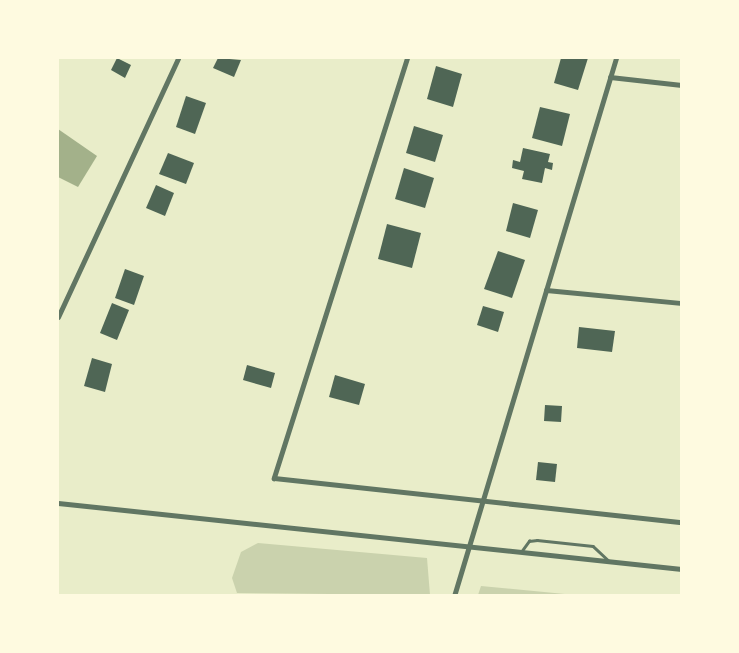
<!DOCTYPE html>
<style>
body{margin:0}
#map{position:relative;width:739px;height:653px;overflow:hidden;background:#e9edc9;font-family:"Nunito Sans",sans-serif}
div>[style]{position:absolute}
[style*='--x']{left:calc(var(--x)*1px);top:calc(var(--y)*1px);width:calc(var(--w)*1px);rotate:calc(var(--a)*1deg)}
.green>*{inset:0;background:#cad2ad}
.water>*{inset:0;background:#a3b18a}
.building>*{inset:0;background:#4f6655}
.service>*{height:2.5px;margin:-1.25px;padding:0 1.25px;transform-origin:1.25px;border-radius:1.25px;background:#617663}
.minor>*{height:5px;margin:-2.5px;padding:0 2.5px;transform-origin:2.5px;border-radius:2.5px;background:#617663}
span{translate:-50% -50%;white-space:nowrap;text-align:center;line-height:1.15;-webkit-text-stroke:4.5px #fefae0;paint-order:stroke}
.frame{position:absolute;inset:0;border:59px solid #fefae0;pointer-events:none}
</style>
<div id="map">
<div class="green">
<i style="clip-path:polygon(258px 543px,427px 558px,430px 595px,237px 593px,232px 578px,241px 552px)"></i>
<i style="clip-path:polygon(481px 586px,575px 595px,478px 595px)"></i>
</div>
<div class="water">
<i style="clip-path:polygon(58px 129px,97px 156px,78px 187px,58px 177px)"></i>
</div>
<div class="building">
<i style="clip-path:polygon(117px 58px,131px 65px,125px 78px,111px 70px)"></i>
<i style="clip-path:polygon(218px 58px,241px 60px,234px 77px,213px 68px)"></i>
<i style="clip-path:polygon(561px 58px,588px 58px,578px 90px,554px 83px)"></i>
<i style="clip-path:polygon(436px 66px,462px 74px,453px 107px,427px 99px)"></i>
<i style="clip-path:polygon(186px 96px,206px 103px,195px 134px,176px 127px)"></i>
<i style="clip-path:polygon(540px 107px,570px 114px,562px 146px,532px 138px)"></i>
<i style="clip-path:polygon(414px 126px,443px 135px,435px 162px,406px 153px)"></i>
<i style="clip-path:polygon(523px 148px,550px 154px,548px 162px,553px 163px,552px 170px,545px 168px,542px 183px,522px 179px,524px 171px,512px 168px,513px 160px,520px 162px)"></i>
<i style="clip-path:polygon(168px 153px,194px 163px,186px 184px,159px 174px)"></i>
<i style="clip-path:polygon(404px 168px,434px 178px,425px 208px,395px 199px)"></i>
<i style="clip-path:polygon(156px 185px,174px 193px,165px 216px,146px 208px)"></i>
<i style="clip-path:polygon(513px 203px,538px 210px,530px 238px,506px 231px)"></i>
<i style="clip-path:polygon(387px 224px,421px 233px,412px 268px,378px 259px)"></i>
<i style="clip-path:polygon(498px 251px,525px 260px,512px 298px,484px 289px)"></i>
<i style="clip-path:polygon(125px 269px,144px 276px,134px 305px,115px 298px)"></i>
<i style="clip-path:polygon(112px 303px,129px 310px,117px 340px,100px 333px)"></i>
<i style="clip-path:polygon(483px 306px,504px 312px,498px 332px,477px 325px)"></i>
<i style="clip-path:polygon(579px 327px,615px 331px,612px 352px,577px 348px)"></i>
<i style="clip-path:polygon(92px 358px,112px 364px,105px 392px,84px 386px)"></i>
<i style="clip-path:polygon(247px 365px,275px 373px,271px 388px,243px 380px)"></i>
<i style="clip-path:polygon(335px 375px,365px 384px,359px 405px,329px 397px)"></i>
<i style="clip-path:polygon(545px 405px,562px 406px,561px 422px,544px 421px)"></i>
<i style="clip-path:polygon(538px 462px,557px 464px,555px 482px,536px 480px)"></i>
</div>
<div class="service">
<i style="--x:521;--y:552;--w:14;--a:-54"></i>
<i style="--x:529;--y:541;--w:8;--a:-7"></i>
<i style="--x:537;--y:540;--w:56;--a:6.1"></i>
<i style="--x:593;--y:546;--w:22;--a:43"></i>
</div>
<div class="minor">
<i style="--x:407;--y:58;--w:441;--a:107.6"></i>
<i style="--x:274;--y:478;--w:410;--a:6.2"></i>
<i style="--x:610;--y:77;--w:72;--a:6.3"></i>
<i style="--x:546;--y:290;--w:137;--a:5.5"></i>
<i style="--x:58;--y:317;--w:285;--a:-65.1"></i>
<i style="--x:58;--y:503;--w:627;--a:6.04"></i>
<i style="--x:454;--y:596;--w:562;--a:-73.24"></i>
</div>
<div class="frame"></div>
</div>
